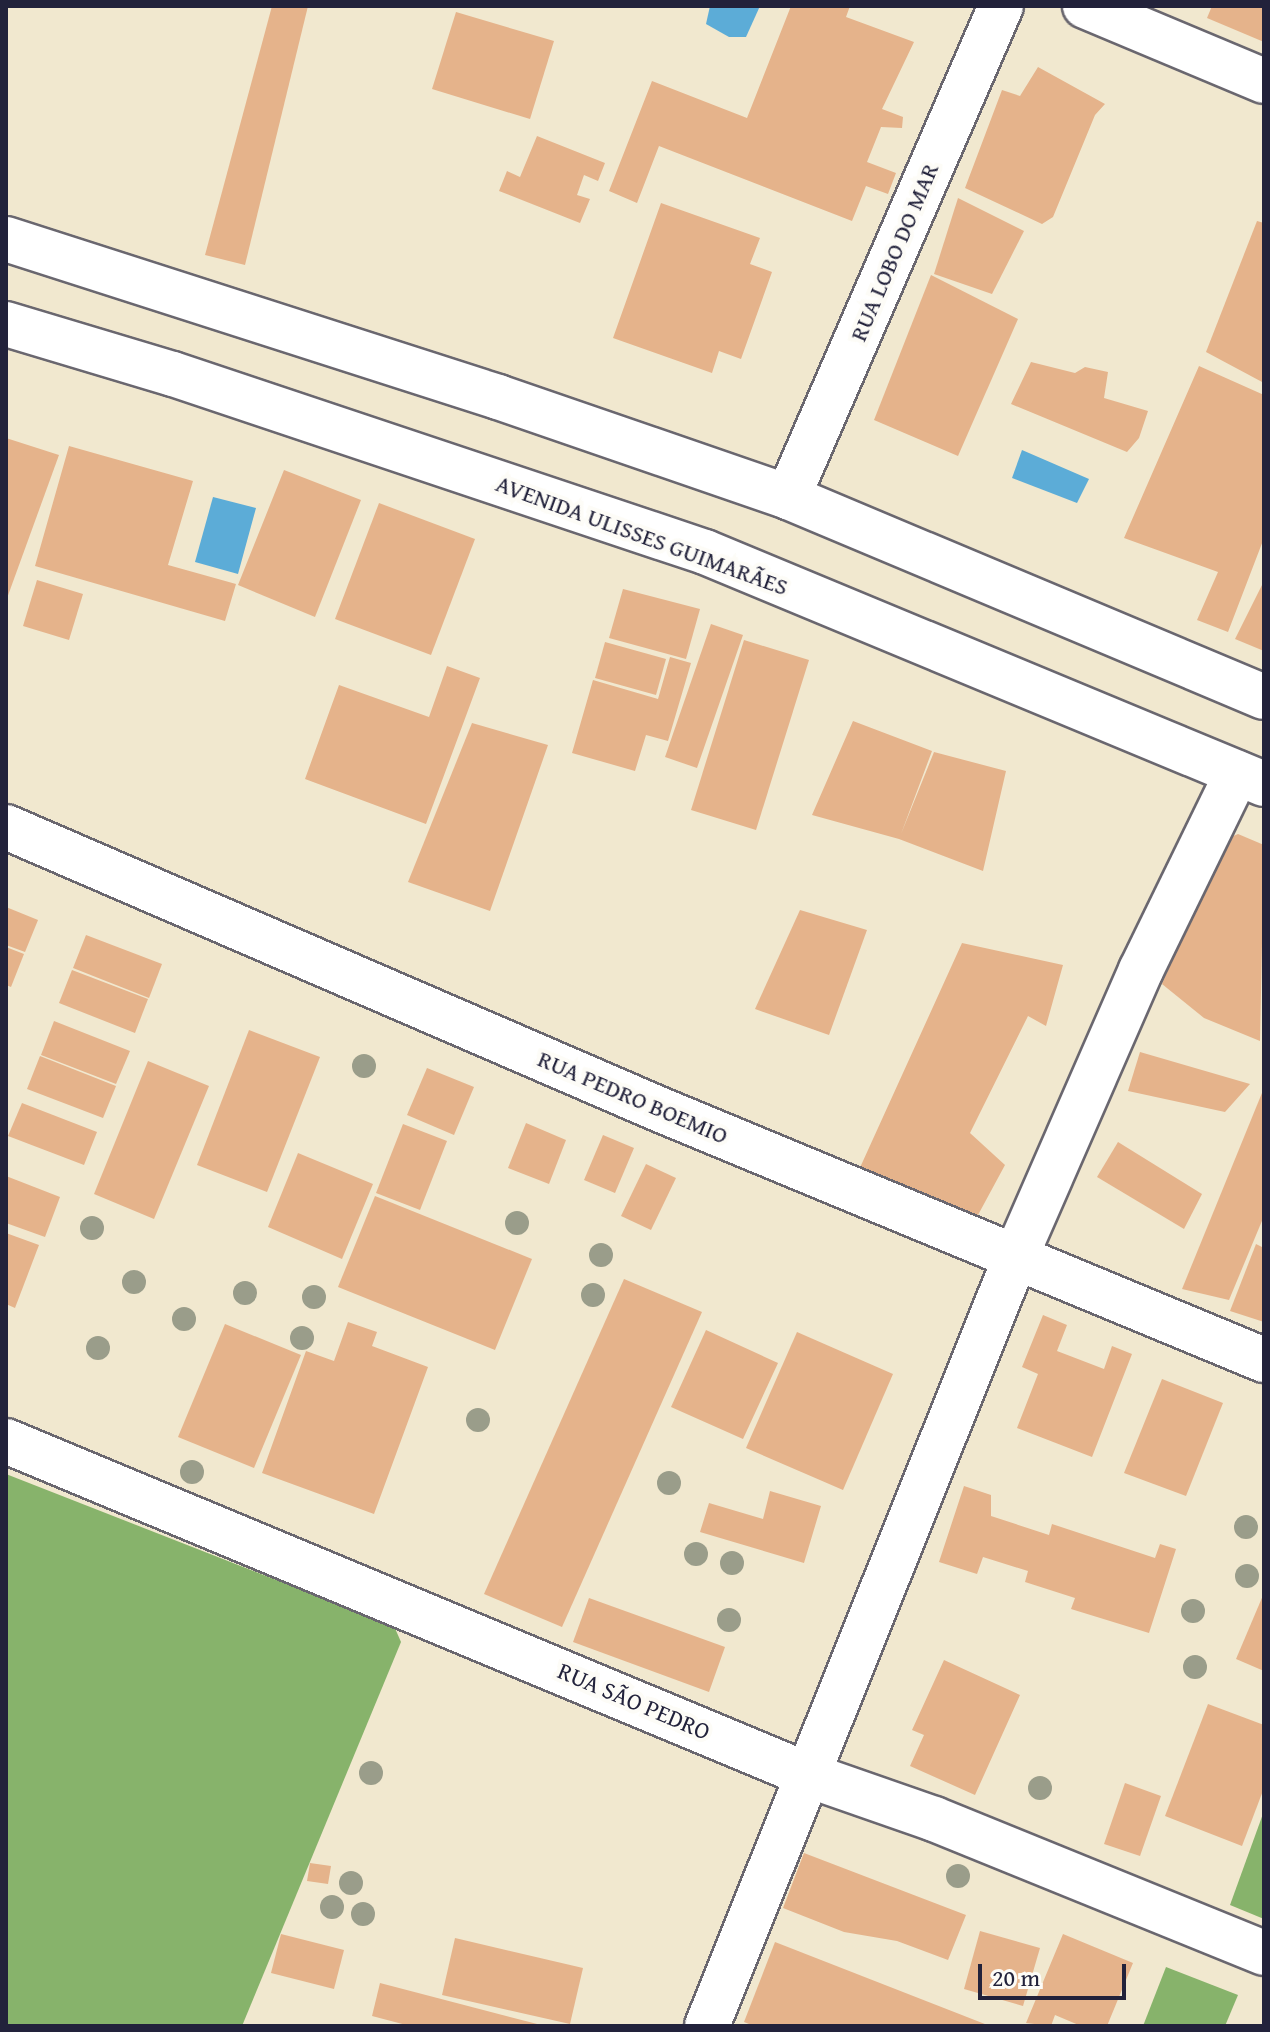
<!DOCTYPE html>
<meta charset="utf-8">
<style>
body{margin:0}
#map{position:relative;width:1270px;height:2032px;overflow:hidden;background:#f1e8cf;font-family:"Gentium Book Plus",serif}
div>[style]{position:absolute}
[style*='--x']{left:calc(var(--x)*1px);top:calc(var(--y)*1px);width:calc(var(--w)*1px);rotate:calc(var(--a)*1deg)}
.forest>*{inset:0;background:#87b36b}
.water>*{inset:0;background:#5cacd7}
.building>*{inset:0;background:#e5b38b}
.roads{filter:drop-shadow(2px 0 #6a676f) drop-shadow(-2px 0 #6a676f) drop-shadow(0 2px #6a676f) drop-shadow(0 -2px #6a676f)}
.minor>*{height:44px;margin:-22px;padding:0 22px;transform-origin:22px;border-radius:22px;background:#fff}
.major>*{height:44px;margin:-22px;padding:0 22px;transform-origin:22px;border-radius:22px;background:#fff}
.trees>*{width:24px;height:24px;margin:-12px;border-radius:50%;background:#9a9d8a}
span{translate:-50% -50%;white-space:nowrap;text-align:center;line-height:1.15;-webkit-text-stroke:8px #fdfcf7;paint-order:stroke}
.street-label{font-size:24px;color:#22223b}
.frame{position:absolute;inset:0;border:8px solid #22223b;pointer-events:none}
.scale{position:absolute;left:978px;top:1964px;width:148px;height:36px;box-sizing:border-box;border:4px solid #22223b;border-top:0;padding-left:10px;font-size:24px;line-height:28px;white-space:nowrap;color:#22223b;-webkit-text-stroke:6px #fdfcf7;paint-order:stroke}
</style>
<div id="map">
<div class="forest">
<i style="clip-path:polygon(6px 1474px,394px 1626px,401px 1642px,242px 2026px,6px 2026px)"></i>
<i style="clip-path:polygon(1264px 1811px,1264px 1919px,1230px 1905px)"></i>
<i style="clip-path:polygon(1166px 1967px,1238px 1995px,1225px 2026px,1143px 2026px)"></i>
</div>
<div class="water">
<i style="clip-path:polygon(710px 6px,760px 6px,746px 37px,729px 37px,706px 24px)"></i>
<i style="clip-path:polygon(1022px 450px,1089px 479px,1077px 503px,1012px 478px)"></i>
<i style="clip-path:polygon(213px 497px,256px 508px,238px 574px,195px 562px)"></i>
</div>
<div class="building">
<i style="clip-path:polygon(272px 6px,308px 6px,245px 265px,205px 255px)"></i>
<i style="clip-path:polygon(791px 6px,850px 6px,846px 17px,914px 42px,882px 109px,903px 117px,902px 128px,881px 127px,867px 162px,896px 173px,888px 194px,866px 186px,852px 221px,659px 146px,637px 203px,609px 191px,652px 81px,747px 118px)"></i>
<i style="clip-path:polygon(1212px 6px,1264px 6px,1264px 42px,1207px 18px)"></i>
<i style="clip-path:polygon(456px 12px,554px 41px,530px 119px,432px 89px)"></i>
<i style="clip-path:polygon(1038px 67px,1105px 104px,1095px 115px,1053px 217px,1042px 224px,965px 188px,1002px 90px,1020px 96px)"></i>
<i style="clip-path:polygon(537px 136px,605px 163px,598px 181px,584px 175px,577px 195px,590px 199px,580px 223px,499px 191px,507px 171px,520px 177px)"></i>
<i style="clip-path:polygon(958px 198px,1024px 231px,992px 294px,934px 274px)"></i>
<i style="clip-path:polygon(661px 203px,760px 238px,750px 264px,772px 272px,741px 359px,719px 351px,712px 373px,613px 338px)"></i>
<i style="clip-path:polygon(1257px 221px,1264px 223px,1264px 383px,1206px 352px)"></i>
<i style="clip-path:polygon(931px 275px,1018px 319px,958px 456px,874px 420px)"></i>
<i style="clip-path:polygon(1031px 362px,1075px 373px,1085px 367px,1108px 372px,1104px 398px,1148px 411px,1139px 438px,1127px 452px,1011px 404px)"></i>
<i style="clip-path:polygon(1199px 366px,1264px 395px,1264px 538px,1228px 632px,1197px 620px,1218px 572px,1124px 538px)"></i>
<i style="clip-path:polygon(6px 438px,59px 455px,6px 601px)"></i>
<i style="clip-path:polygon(69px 446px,193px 481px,168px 565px,236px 584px,225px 621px,35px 566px)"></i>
<i style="clip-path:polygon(284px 470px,361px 500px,315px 617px,238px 585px)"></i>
<i style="clip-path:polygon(379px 503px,475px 539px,431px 655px,335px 619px)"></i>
<i style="clip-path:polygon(37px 580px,83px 594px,69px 640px,23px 626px)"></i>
<i style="clip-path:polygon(1264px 581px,1264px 651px,1235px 639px)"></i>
<i style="clip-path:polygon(623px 589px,700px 609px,686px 659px,609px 638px)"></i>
<i style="clip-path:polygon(711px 624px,743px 635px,697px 768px,665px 757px)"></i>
<i style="clip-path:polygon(744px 640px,809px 660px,756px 830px,691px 810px)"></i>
<i style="clip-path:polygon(605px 642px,666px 659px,656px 695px,595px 678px)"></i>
<i style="clip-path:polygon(670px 657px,691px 663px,668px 741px,646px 735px,635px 771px,572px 753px,593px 680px,658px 699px)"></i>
<i style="clip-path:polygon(447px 666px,480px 678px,426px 824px,305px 779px,339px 685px,429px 717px)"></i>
<i style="clip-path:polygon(853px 721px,932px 751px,901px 834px,934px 752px,1006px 771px,983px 871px,899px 839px,812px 815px)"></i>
<i style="clip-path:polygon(472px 723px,548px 745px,490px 911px,408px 882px)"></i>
<i style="clip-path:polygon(1238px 834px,1264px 845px,1260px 1041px,1204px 1018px,1162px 984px,1215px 844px)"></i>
<i style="clip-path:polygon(6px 907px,38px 920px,25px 952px,6px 945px)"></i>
<i style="clip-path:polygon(800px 910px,867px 930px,829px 1035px,755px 1009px)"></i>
<i style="clip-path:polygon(86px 935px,162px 964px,149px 998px,73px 968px)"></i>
<i style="clip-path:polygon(962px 943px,1063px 965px,1046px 1026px,1028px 1016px,970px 1133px,1005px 1165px,978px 1215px,858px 1172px)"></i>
<i style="clip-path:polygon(6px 947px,24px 954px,11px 987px,6px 985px)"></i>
<i style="clip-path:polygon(72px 970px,148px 999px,135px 1033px,59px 1003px)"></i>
<i style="clip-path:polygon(54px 1021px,130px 1051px,116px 1084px,41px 1055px)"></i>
<i style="clip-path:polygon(249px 1030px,320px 1057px,267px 1192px,197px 1165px)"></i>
<i style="clip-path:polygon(1140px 1052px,1250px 1084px,1225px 1112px,1128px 1091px)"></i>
<i style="clip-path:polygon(40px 1056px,116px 1086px,103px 1118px,27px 1089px)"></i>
<i style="clip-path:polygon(148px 1061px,209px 1086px,154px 1219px,94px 1194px)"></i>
<i style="clip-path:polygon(427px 1068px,474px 1087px,454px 1135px,407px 1115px)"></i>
<i style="clip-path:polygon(1264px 1088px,1264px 1216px,1229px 1300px,1182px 1289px)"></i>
<i style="clip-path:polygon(22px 1103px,97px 1132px,84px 1165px,8px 1136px)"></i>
<i style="clip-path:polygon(526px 1123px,566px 1140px,549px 1184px,508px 1168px)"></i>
<i style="clip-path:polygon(403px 1124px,447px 1141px,420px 1210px,376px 1193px)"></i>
<i style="clip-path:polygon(603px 1135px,634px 1148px,615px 1193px,584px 1180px)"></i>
<i style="clip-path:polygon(1118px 1142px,1202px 1194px,1184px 1229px,1097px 1177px)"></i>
<i style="clip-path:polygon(298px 1153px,373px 1184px,342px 1259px,268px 1227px)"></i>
<i style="clip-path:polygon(646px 1164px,676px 1178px,651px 1230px,621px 1216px)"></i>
<i style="clip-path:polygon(6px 1176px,60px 1197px,45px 1237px,6px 1223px)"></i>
<i style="clip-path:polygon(375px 1196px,532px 1259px,495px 1350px,338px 1287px)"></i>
<i style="clip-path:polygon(6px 1233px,39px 1245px,15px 1308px,6px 1304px)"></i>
<i style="clip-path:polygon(1256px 1244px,1264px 1248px,1264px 1322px,1230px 1311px)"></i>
<i style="clip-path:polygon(624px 1279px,702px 1312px,562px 1627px,484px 1594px)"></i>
<i style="clip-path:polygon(1043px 1315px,1067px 1325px,1057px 1351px,1104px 1369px,1112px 1346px,1132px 1354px,1092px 1457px,1017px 1428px,1038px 1374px,1022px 1367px)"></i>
<i style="clip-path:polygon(348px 1322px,377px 1332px,372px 1346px,428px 1367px,374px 1514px,262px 1473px,306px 1351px,334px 1361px)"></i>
<i style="clip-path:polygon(225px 1324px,301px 1355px,254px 1468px,178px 1437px)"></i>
<i style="clip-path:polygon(706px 1330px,778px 1363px,743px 1439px,671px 1407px)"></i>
<i style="clip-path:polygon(797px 1332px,893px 1374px,843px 1490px,746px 1448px)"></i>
<i style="clip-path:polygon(1162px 1379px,1223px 1403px,1186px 1496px,1124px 1473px)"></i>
<i style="clip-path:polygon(964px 1486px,991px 1495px,991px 1516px,1049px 1535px,1052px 1524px,1155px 1558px,1160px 1544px,1176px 1549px,1149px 1633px,1071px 1609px,1075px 1598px,1025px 1582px,1028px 1571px,983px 1557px,977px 1574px,939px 1562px)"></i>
<i style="clip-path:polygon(770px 1491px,821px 1506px,804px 1563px,700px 1532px,709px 1503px,763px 1519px)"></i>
<i style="clip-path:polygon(1264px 1593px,1264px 1671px,1236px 1659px)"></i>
<i style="clip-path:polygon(589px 1598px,725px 1647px,709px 1692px,573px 1642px)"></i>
<i style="clip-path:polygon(944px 1660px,1020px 1695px,975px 1795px,910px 1766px,924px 1735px,912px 1730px)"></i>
<i style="clip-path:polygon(1208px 1704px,1264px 1725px,1264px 1788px,1242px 1846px,1165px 1816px)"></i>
<i style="clip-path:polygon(1125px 1783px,1161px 1796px,1140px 1856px,1104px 1844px)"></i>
<i style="clip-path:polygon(804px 1853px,966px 1915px,948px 1960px,897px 1941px,844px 1932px,783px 1908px)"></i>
<i style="clip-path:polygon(310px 1863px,331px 1866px,328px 1884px,307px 1881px)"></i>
<i style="clip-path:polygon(980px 1931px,1040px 1948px,1023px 2006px,964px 1989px)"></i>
<i style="clip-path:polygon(281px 1934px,344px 1950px,334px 1989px,271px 1973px)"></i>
<i style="clip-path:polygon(1063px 1934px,1133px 1963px,1107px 2026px,1081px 2026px,1055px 2015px,1051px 2026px,1026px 2023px)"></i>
<i style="clip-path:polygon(455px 1938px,583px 1968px,570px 2024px,442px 1995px)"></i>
<i style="clip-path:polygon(775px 1942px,990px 2026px,754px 2026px,744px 2022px)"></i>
<i style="clip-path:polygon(380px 1983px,541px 2025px,541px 2026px,410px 2026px,372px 2016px)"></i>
</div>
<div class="roads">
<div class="minor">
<i style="--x:1085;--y:6;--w:194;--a:22.7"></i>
<i style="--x:788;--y:497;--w:535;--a:-66.55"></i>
<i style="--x:6;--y:827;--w:714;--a:23.37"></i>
<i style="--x:661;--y:1110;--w:653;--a:22.52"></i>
<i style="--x:6;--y:1441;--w:869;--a:22.61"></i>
<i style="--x:808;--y:1775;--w:133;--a:19.2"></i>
<i style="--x:934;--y:1819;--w:356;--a:22.1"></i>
<i style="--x:707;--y:2026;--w:830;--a:-68.13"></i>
<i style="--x:1016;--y:1256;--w:312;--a:-66.4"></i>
<i style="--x:1141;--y:970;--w:219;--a:-64"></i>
</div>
<div class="major">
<i style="--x:6;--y:239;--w:517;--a:17.8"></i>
<i style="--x:498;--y:397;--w:307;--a:19"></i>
<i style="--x:788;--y:497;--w:516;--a:22.79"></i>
<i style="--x:6;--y:324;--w:174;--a:16.7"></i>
<i style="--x:173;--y:374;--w:561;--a:18.5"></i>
<i style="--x:705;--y:552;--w:605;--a:22.54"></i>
</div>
</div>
<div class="trees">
<i style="left:364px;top:1066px"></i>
<i style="left:517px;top:1223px"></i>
<i style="left:92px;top:1228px"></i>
<i style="left:601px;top:1255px"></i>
<i style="left:134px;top:1282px"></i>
<i style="left:245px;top:1293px"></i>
<i style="left:593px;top:1295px"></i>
<i style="left:314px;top:1297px"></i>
<i style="left:184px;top:1319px"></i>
<i style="left:302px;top:1338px"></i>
<i style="left:98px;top:1348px"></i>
<i style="left:478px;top:1420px"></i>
<i style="left:192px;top:1472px"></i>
<i style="left:669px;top:1483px"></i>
<i style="left:1246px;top:1527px"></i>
<i style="left:696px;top:1554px"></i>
<i style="left:732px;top:1563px"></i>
<i style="left:1247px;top:1576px"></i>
<i style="left:1193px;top:1611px"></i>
<i style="left:729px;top:1620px"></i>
<i style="left:1195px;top:1667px"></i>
<i style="left:371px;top:1773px"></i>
<i style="left:1040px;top:1788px"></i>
<i style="left:958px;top:1876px"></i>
<i style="left:351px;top:1883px"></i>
<i style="left:332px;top:1907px"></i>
<i style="left:363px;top:1914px"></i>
</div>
<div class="street-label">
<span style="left:894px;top:252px;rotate:-67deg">RUA LOBO DO MAR</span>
<span style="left:642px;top:535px;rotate:20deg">AVENIDA ULISSES GUIMARÃES</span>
<span style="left:633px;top:1097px;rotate:23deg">RUA PEDRO BOEMIO</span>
<span style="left:634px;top:1701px;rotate:23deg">RUA SÃO PEDRO</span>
</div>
<div class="frame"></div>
<div class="scale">20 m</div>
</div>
